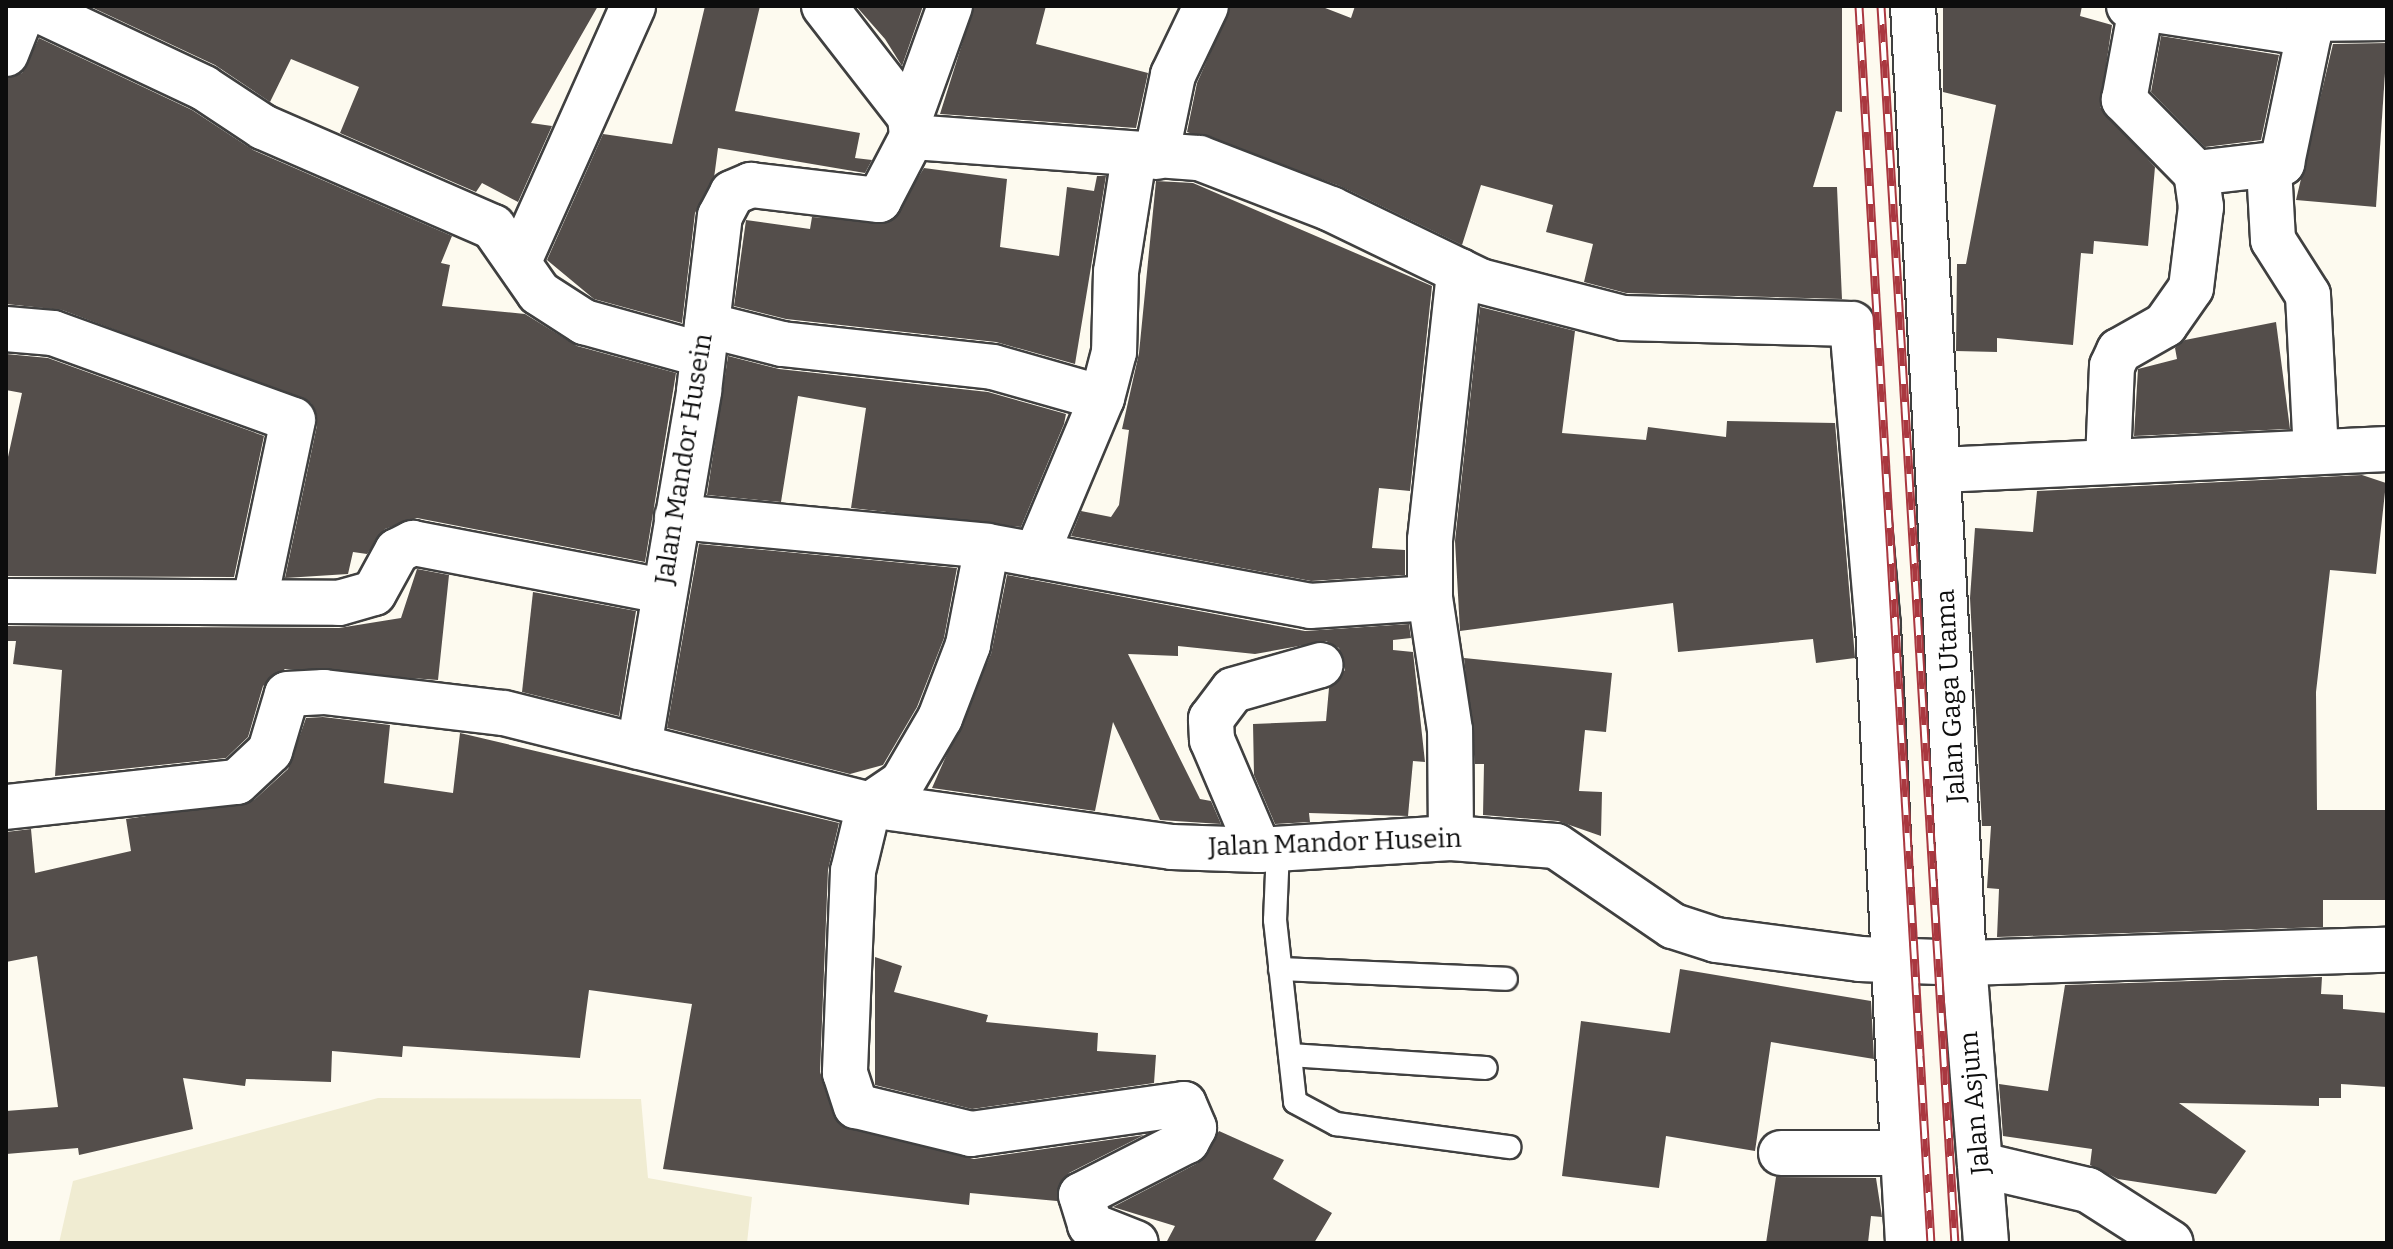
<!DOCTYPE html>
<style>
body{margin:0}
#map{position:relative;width:2393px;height:1249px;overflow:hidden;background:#fdfaef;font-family:Bitter,serif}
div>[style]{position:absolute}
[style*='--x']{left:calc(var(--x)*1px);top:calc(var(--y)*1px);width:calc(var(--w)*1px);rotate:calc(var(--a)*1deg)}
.farmland>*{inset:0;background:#f0ecd2}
.building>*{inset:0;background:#544e4b}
.roads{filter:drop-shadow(2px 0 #404040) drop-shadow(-2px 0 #404040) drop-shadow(0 2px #404040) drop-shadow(0 -2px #404040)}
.service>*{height:22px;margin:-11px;padding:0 11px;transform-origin:11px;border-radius:11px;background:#fff}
.minor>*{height:44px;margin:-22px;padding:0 22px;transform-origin:22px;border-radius:22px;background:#fff}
.rail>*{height:9px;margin-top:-4.5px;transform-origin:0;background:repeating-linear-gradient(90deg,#fff 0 18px,#aa3840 0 36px);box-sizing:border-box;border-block:2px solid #aa3840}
span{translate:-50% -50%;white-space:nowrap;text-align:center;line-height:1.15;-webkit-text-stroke:8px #fff;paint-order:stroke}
.street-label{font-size:26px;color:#0d0d0d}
.frame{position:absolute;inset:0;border:8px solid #0d0d0d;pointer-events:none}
</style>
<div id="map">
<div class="farmland">
<i style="clip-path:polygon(378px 1098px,641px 1099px,648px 1178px,752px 1197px,747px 1243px,59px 1243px,73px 1181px)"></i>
</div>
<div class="building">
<i style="clip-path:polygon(89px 6px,598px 6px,531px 123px,552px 126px,518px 202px,482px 183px,476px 192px,340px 133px,359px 87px,291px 59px,270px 102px,215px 65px)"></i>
<i style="clip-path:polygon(705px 6px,760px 6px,735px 111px,860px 133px,855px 158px,872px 160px,865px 173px,718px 148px,714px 178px,695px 213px,682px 323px,594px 299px,547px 260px,603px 134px,672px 144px)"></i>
<i style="clip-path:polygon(856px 6px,923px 6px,902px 66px,885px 39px)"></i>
<i style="clip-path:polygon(974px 6px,1046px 6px,1036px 44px,1148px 73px,1136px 128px,940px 114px)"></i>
<i style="clip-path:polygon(1231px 6px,1320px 6px,1351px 18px,1355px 6px,1842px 6px,1842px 112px,1836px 111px,1813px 187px,1837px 187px,1842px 299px,1626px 293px,1584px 282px,1593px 244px,1546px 232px,1553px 205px,1481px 185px,1462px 245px,1340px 186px,1187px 132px,1197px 83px)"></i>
<i style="clip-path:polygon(1943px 6px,2082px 6px,2080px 16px,2112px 25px,2100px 107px,2155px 167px,2148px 246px,2094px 241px,2093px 254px,2081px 253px,2073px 345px,1997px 338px,1997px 352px,1956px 351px,1957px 264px,1966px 264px,1996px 105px,1943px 92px)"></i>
<i style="clip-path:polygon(2161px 36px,2279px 55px,2261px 140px,2205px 147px,2151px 92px)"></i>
<i style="clip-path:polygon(39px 38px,192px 110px,253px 150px,452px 236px,441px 263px,450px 265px,442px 306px,525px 314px,577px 346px,676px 373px,645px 562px,417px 518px,385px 529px,367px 554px,353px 552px,348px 574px,285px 578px,317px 425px,311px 403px,62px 310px,6px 304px,6px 78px,22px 73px)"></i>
<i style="clip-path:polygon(2387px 43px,2376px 207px,2296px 200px,2333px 44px)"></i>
<i style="clip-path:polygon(924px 168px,1007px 179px,1000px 247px,1059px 256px,1067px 187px,1094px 191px,1097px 176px,1106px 176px,1075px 364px,996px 342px,786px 319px,734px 306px,746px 220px,810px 229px,812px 217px,890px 222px)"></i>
<i style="clip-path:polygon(1156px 181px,1193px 183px,1432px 286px,1410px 491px,1379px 488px,1372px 548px,1405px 550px,1405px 575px,1311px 581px,1071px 536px,1081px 511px,1111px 517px,1119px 505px,1129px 430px,1122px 429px,1139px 353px)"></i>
<i style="clip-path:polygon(1480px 307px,1575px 331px,1562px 433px,1646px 440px,1648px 427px,1726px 437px,1727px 421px,1835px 423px,1855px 658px,1816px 663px,1813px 639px,1678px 652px,1673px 603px,1460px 631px,1455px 541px)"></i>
<i style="clip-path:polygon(2276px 322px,2290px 429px,2134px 436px,2138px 369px,2177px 359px,2175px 348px,2185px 340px)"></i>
<i style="clip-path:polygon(6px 354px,48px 358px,264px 436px,234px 577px,6px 576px,6px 466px,22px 393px,6px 390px)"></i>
<i style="clip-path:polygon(728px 356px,779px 369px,988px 392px,1066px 414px,1064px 424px,1021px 527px,851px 508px,866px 408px,798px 396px,781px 502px,707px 495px)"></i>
<i style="clip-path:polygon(2362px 475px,2386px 483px,2376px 574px,2330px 570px,2316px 692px,2317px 810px,2387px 810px,2387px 900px,2323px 900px,2323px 927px,1997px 937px,1999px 889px,1987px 888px,1991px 826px,1982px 826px,1970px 598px,1975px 528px,2033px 532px,2037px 491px)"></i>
<i style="clip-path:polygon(699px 544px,957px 568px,944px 638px,917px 707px,883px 765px,850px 774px,667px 728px)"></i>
<i style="clip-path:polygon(417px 569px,449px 575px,438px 680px,285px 669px,263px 686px,248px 737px,226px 758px,55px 776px,62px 670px,13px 664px,16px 641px,6px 641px,6px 626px,339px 628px,401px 618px)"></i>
<i style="clip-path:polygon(1007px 575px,1305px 631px,1409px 624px,1411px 638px,1393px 640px,1393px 650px,1413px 652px,1425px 762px,1413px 761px,1408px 816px,1309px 813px,1310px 822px,1275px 824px,1254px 775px,1253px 724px,1326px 721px,1329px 688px,1345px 670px,1339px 648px,1326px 641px,1255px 654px,1178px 646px,1178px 656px,1128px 654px,1200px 799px,1211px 801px,1221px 824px,1160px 820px,1113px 722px,1095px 811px,932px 788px,991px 654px)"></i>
<i style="clip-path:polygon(533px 592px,636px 611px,619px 716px,522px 692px)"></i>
<i style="clip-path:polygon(1464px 658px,1612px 673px,1606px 732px,1585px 730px,1579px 791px,1602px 792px,1601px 836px,1558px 821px,1483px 815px,1484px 764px,1475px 764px)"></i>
<i style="clip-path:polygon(323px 717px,390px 725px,384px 783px,453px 793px,460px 733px,839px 823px,828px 870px,820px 1072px,839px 1124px,974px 1159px,1144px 1135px,1069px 1173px,1057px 1201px,970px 1193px,969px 1205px,663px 1169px,692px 1004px,589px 990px,580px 1058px,403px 1046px,402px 1057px,332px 1051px,331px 1082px,246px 1079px,245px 1086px,183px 1078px,193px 1129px,79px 1155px,78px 1148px,6px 1154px,6px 1111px,58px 1107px,37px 956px,6px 962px,6px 832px,31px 829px,35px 873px,131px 851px,126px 819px,254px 800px,288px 769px,306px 718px)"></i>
<i style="clip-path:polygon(875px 957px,902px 966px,894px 992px,988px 1015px,986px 1022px,1098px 1033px,1097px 1051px,1156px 1055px,1154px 1083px,972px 1109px,875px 1085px)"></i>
<i style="clip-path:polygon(1680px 969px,1871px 1001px,1874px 1059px,1771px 1042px,1755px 1151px,1666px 1136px,1659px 1188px,1562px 1176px,1581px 1021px,1670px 1033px)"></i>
<i style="clip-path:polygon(2322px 977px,2321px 994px,2343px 995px,2343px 1009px,2387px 1013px,2387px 1087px,2341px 1084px,2341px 1098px,2319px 1098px,2319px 1106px,2179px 1103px,2246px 1151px,2216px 1194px,2118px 1179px,2090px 1165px,2092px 1149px,2003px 1136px,1999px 1084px,2048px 1091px,2065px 985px)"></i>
<i style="clip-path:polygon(1219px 1131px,1284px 1160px,1273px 1179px,1332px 1213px,1314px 1243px,1166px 1243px,1175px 1226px,1113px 1207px,1198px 1163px)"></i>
<i style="clip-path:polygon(1776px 1177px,1876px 1178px,1882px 1217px,1871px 1216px,1868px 1243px,1766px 1243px)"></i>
</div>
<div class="roads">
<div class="service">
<i style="--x:1278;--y:849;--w:71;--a:92.4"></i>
<i style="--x:1275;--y:920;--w:183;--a:83.7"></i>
<i style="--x:1295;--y:1102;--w:47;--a:28.2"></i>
<i style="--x:1336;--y:1124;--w:175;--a:7.6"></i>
<i style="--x:1280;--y:969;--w:226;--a:2.5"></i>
<i style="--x:1290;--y:1055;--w:196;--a:3.8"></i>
</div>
<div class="minor">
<i style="--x:30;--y:6;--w:192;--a:25.2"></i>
<i style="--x:204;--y:88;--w:71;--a:33.5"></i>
<i style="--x:263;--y:127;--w:251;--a:23.5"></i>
<i style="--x:493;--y:227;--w:80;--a:55.1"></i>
<i style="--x:539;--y:293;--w:54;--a:32.8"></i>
<i style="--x:584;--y:322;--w:123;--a:15.5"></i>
<i style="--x:824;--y:6;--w:140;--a:52.2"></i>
<i style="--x:950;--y:6;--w:118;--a:109.8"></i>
<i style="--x:910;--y:117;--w:20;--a:84"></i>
<i style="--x:912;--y:137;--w:288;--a:4.2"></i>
<i style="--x:1199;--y:158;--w:142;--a:21.1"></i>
<i style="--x:1331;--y:209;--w:165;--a:25.8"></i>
<i style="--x:1480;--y:281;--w:148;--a:14.5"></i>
<i style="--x:1623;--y:318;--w:229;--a:1.5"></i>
<i style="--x:1852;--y:324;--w:302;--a:85.1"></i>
<i style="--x:1878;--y:625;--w:529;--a:87.29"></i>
<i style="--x:1903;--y:1153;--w:122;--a:180"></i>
<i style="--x:1913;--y:6;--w:958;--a:86.95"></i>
<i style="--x:1964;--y:963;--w:423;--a:-1.8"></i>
<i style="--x:2129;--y:6;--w:182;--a:8.8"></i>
<i style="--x:2309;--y:34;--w:15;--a:-101"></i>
<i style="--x:2306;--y:19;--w:81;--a:-0.7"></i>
<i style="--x:6;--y:54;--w:52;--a:-68.4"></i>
<i style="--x:1134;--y:157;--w:116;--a:98.9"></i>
<i style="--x:1116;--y:272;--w:80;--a:91.4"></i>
<i style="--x:1114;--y:352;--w:48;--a:104.6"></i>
<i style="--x:1102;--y:398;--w:170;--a:112.8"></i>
<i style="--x:1036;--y:555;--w:50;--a:-169.6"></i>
<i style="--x:987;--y:546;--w:101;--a:100.9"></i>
<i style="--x:968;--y:645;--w:78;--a:111"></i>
<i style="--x:940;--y:718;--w:75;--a:120.3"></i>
<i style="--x:902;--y:783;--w:40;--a:146"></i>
<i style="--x:869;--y:805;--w:68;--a:103.6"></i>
<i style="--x:853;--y:871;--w:202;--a:92.3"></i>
<i style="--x:845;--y:1073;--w:35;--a:72"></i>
<i style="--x:856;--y:1106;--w:118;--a:13.7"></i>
<i style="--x:971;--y:1134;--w:215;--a:-8"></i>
<i style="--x:1184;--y:1104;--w:26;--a:67"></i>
<i style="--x:1194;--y:1128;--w:15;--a:118"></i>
<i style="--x:1187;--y:1141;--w:119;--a:153"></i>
<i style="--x:1081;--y:1195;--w:31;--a:73"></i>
<i style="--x:1090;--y:1225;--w:49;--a:21.4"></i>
<i style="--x:1156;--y:157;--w:84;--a:-78.3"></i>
<i style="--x:1173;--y:75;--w:76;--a:-64.4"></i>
<i style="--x:2269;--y:168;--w:72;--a:86.8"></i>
<i style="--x:2273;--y:240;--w:65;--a:57.5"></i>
<i style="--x:2308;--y:295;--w:157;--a:87.1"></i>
<i style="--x:2196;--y:173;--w:87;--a:-6.6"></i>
<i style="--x:2282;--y:163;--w:132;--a:-78.2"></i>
<i style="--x:520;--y:259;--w:277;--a:-65.9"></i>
<i style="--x:707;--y:325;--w:77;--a:14.2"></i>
<i style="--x:782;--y:344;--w:212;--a:6.2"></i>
<i style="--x:993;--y:367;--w:113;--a:15.9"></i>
<i style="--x:6;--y:329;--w:47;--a:4.9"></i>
<i style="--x:53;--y:333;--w:255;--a:19.9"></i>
<i style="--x:293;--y:420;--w:185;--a:101.9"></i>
<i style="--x:2108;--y:461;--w:95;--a:-87.6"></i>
<i style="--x:2112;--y:366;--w:17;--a:-65"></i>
<i style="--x:2119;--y:351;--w:53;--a:-29.5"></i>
<i style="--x:2165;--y:325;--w:45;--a:-54.9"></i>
<i style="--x:2191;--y:288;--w:82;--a:-83"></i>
<i style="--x:2201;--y:207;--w:34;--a:-98"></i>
<i style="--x:2196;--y:173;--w:103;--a:-134.6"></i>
<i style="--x:2124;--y:100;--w:94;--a:-79.5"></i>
<i style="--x:1941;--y:470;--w:446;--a:-2.7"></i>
<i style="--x:677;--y:517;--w:311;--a:5.3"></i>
<i style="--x:1036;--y:555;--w:279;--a:10.5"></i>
<i style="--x:1310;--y:606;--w:120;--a:-3.8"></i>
<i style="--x:6;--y:601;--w:333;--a:0.3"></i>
<i style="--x:339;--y:603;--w:36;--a:-16"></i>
<i style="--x:374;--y:593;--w:48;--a:-61.3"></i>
<i style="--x:397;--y:551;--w:18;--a:-27"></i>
<i style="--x:413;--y:543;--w:255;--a:10.9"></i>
<i style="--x:639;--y:747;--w:361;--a:-80.4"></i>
<i style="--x:699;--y:391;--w:176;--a:-83.2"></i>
<i style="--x:720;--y:216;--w:26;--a:-62"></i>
<i style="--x:732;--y:193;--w:21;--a:-23"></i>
<i style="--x:751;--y:185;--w:129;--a:6.7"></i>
<i style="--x:879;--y:200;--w:71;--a:-62.4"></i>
<i style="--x:6;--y:807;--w:232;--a:-6.2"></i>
<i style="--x:237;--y:782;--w:45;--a:-43.2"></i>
<i style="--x:270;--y:751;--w:59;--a:-73.4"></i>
<i style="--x:287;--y:694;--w:37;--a:-3"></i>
<i style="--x:324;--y:692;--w:181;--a:6.7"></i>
<i style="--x:504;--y:713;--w:376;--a:14.1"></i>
<i style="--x:869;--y:805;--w:306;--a:7.9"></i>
<i style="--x:1172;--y:847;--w:87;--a:2"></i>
<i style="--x:1259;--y:850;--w:192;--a:-3.6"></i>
<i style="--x:1451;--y:838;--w:105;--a:4.4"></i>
<i style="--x:1556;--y:846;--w:142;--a:34.4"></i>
<i style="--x:1673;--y:926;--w:45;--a:18"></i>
<i style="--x:1716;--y:940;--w:145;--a:7.5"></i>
<i style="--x:1860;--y:959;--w:104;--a:2.2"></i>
<i style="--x:1964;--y:963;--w:281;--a:85.5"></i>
<i style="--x:1451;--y:838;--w:108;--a:-90.5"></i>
<i style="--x:1450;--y:730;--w:134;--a:-98.6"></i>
<i style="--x:1430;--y:598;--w:58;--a:-90"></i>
<i style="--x:1430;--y:540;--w:271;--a:-83.8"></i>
<i style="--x:1259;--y:850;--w:120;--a:-113.1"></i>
<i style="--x:1212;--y:740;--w:21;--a:-93"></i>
<i style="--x:1211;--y:719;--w:36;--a:-53"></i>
<i style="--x:1233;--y:690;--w:91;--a:-15.9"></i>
<i style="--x:1903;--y:1153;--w:90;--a:86.8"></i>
<i style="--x:1981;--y:1165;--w:110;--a:13.2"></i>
<i style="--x:2088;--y:1190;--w:98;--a:32.6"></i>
</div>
</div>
<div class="rail">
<i style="--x:1859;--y:6;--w:1239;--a:86.67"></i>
<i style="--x:1881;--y:6;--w:1239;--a:86.58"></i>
</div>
<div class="street-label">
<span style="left:684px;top:459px;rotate:-81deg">Jalan Mandor Husein</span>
<span style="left:1951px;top:696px;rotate:-93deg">Jalan Gaga Utama</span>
<span style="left:1335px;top:843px;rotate:-2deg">Jalan Mandor Husein</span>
<span style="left:1975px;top:1103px;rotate:-95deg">Jalan Asjum</span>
</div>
<div class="frame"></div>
</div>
